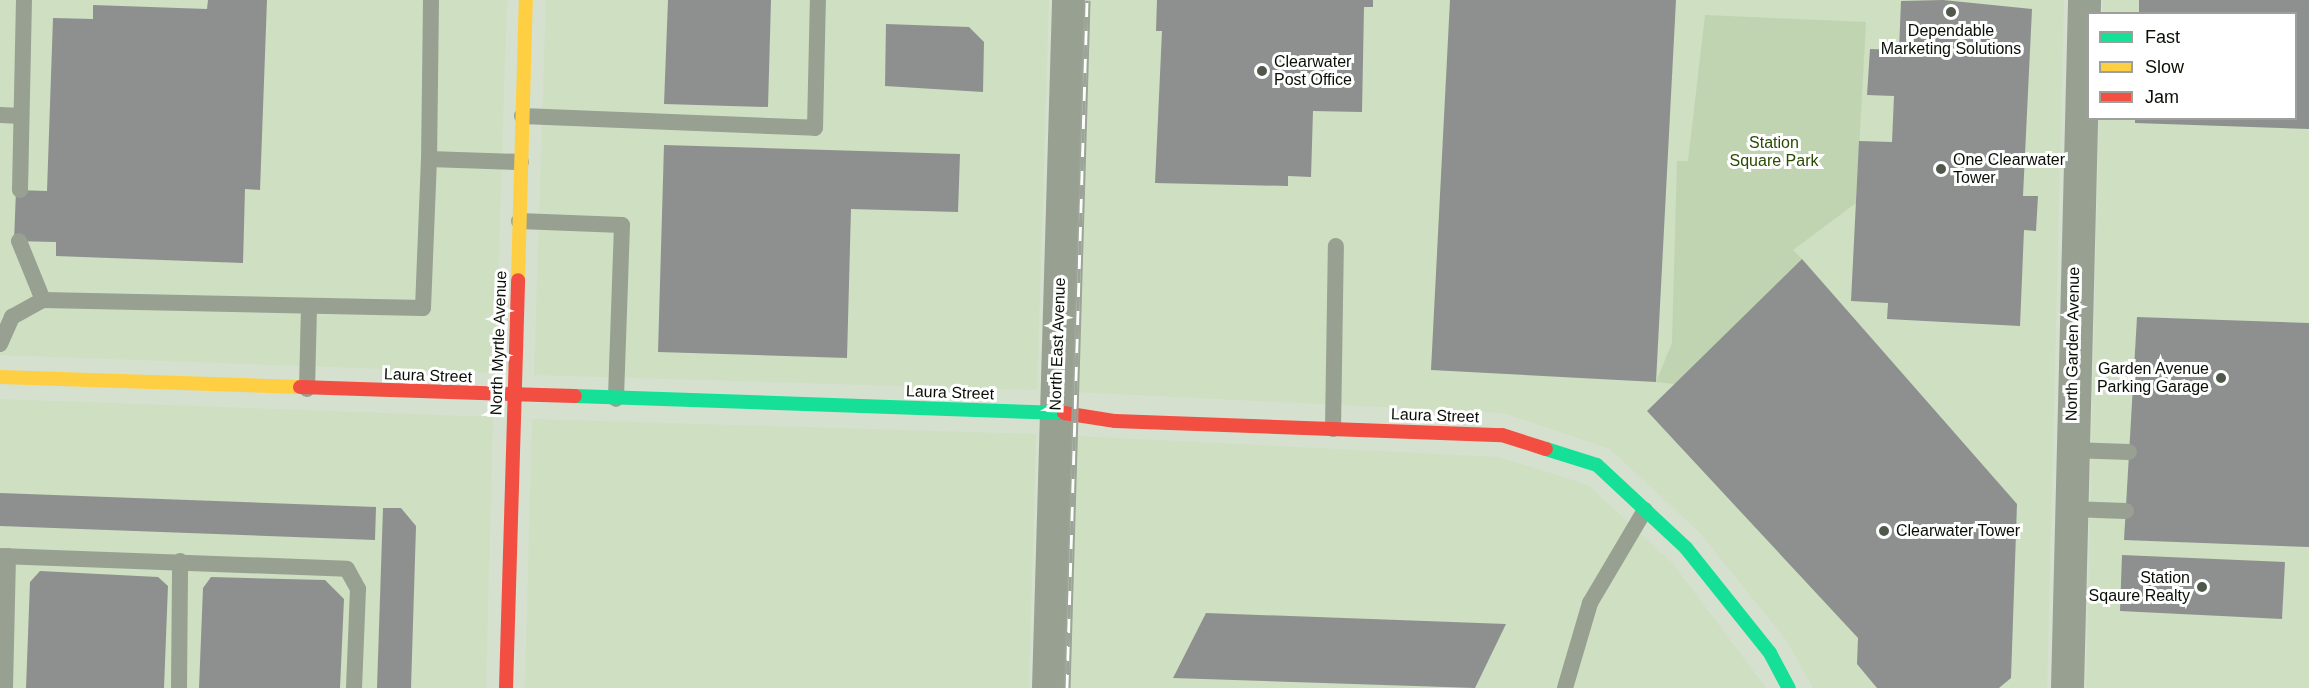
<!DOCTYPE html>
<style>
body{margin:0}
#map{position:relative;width:2309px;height:688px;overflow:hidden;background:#d5e0cf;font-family:Arial,sans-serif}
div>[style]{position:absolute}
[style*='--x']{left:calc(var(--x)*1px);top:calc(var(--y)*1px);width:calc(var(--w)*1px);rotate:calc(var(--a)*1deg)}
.built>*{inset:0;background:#cedfc2}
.green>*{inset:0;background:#c0d4b2}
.building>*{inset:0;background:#8e908f}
.lane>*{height:16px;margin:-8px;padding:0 8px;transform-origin:8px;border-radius:8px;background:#97a091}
.street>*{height:33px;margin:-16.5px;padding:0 16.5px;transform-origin:16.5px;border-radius:16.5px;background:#97a091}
.fast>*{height:14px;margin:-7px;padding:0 7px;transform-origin:7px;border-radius:7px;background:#16e098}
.slow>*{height:14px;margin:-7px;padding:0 7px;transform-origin:7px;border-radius:7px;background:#ffcf43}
.jam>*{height:14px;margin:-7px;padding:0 7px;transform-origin:7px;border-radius:7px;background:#f24e42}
.rail>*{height:7px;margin-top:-3.5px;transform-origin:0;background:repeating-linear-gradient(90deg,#fff 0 14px,#9ba496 0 28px);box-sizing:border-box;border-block:2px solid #9ba496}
.dots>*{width:16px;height:16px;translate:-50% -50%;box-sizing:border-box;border:3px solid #fff;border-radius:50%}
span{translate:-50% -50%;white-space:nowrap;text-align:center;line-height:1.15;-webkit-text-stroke:6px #fff;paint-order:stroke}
.poi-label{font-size:16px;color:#090f05}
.left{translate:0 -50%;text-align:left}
.right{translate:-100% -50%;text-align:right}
.park-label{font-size:16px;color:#294b01}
.street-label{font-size:16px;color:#090f05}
.legend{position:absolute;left:2087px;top:12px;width:210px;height:108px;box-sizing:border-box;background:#fff;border:2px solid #9d9f9b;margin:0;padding:8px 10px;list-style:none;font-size:18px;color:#090f05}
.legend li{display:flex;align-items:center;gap:12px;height:30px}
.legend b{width:30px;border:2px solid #9d9f9b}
</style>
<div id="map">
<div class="built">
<i style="clip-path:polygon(0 0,507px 0,495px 373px,0 355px)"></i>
<i style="clip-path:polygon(546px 0,1049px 0,1037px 390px,534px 375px)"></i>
<i style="clip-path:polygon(1088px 0,2064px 0,2047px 688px,1813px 688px,1787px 641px,1699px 532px,1610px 449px,1503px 413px,1076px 392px)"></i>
<i style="clip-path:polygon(2103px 0,2309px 0,2309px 688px,2086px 688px,2099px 119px,2296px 118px,2296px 14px,2103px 13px)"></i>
<i style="clip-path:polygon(0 399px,493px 417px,486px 688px,0 688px)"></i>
<i style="clip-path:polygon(532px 419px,1036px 434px,1029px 688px,525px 688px)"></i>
<i style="clip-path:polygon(1075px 436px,1499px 457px,1588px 485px,1673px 564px,1766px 688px,1068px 688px)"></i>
</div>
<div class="green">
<i style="clip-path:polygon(1705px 15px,1866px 22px,1856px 203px,1793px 250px,1802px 259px,1675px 384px,1656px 382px,1672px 343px,1677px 161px,1688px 161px)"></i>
</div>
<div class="building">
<i style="clip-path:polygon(208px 0,267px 0,260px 190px,245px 189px,243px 263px,56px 256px,56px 242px,14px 241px,16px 190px,47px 191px,53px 18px,93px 19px,93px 5px,207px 9px)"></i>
<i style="clip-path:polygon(668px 0,771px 0,768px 107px,664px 104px)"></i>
<i style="clip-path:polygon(1157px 0,1373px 0,1373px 7px,1364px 7px,1362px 112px,1313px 111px,1311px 177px,1288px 176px,1288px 186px,1155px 183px,1162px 31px,1156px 31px)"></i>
<i style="clip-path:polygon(1450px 0,1676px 0,1656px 382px,1431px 370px)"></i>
<i style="clip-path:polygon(1943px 0,2032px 9px,2023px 196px,2038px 196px,2036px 231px,2024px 230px,2020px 326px,1887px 319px,1888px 303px,1851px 301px,1859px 141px,1892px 142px,1894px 96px,1867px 95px,1870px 49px,1899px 50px,1901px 1px)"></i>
<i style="clip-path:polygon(2139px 0,2309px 0,2309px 129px,2135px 123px,2135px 118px,2296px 118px,2296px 14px,2139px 14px)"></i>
<i style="clip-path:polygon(886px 24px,969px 27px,984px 42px,983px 92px,885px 86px)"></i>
<i style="clip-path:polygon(664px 145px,960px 154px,958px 212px,851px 209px,847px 358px,658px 352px)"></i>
<i style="clip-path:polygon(1802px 259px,2017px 504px,2011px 678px,1999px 688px,1877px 688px,1857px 664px,1858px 638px,1647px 411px)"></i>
<i style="clip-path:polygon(2137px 317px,2309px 323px,2309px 547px,2124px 540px)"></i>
<i style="clip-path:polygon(0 493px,376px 507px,375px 540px,0 526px)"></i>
<i style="clip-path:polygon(383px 508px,401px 508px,416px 526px,411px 688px,377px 688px)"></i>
<i style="clip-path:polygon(2122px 555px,2285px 562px,2282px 619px,2120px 611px)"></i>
<i style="clip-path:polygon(40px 571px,158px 577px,168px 586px,164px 688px,26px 688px,30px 582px)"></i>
<i style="clip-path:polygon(211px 577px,325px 580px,344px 599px,340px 688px,199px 688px,203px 588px)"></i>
<i style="clip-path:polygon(1206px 613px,1506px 624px,1475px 688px,1173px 678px)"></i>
</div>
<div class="lane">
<i style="--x:431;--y:0;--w:159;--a:90.7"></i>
<i style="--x:429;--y:159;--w:92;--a:1.9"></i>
<i style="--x:0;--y:115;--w:21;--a:3"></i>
<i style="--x:522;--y:116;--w:293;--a:2.3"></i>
<i style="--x:815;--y:128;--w:128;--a:-88.7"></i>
<i style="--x:20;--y:190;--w:190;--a:-88.8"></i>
<i style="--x:519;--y:221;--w:103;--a:2.2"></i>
<i style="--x:622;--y:225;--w:174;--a:92"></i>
<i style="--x:19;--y:241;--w:64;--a:67.9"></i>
<i style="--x:43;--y:300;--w:380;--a:1.2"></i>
<i style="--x:423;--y:308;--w:149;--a:-87.7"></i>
<i style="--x:0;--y:344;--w:30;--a:-66"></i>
<i style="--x:12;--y:317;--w:35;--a:-29"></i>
<i style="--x:307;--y:389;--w:82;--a:-88.6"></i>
<i style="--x:1333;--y:429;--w:183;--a:-89.1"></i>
<i style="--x:2071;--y:450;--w:58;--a:2"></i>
<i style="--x:2070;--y:509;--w:56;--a:2"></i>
<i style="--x:0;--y:556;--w:347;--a:2.1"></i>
<i style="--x:347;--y:569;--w:23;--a:61"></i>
<i style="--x:358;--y:589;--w:99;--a:92.3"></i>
<i style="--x:5;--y:688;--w:132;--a:-88.7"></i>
<i style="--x:179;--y:688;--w:127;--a:-89.5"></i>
<i style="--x:1565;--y:688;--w:89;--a:-73.6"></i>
<i style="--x:1590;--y:603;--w:108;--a:-59.4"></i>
</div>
<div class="street">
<i style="--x:1048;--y:688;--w:688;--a:-88.33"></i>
<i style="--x:2067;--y:688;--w:688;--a:-88.58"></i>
</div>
<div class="fast">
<i style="--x:575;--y:396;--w:489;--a:2"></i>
<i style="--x:1546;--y:449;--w:53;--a:17.4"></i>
<i style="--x:1597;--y:465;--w:122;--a:43"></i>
<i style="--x:1686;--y:548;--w:134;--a:51.3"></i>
<i style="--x:1770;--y:653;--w:40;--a:62"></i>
</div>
<div class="slow">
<i style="--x:518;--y:280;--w:280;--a:-88.4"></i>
<i style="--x:0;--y:377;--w:300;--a:1.9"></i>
</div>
<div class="jam">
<i style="--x:300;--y:387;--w:275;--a:1.9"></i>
<i style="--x:1064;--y:413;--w:52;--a:8.9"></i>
<i style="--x:1115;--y:421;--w:387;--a:2.1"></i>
<i style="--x:1502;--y:435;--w:46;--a:17.7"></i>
<i style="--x:506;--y:688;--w:408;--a:-88.3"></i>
</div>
<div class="rail">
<i style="--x:1067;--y:688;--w:688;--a:-88.33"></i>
</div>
<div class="dots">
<i style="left:1951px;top:12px;background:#50584c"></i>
<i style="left:1262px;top:71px;background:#50584c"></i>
<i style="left:1941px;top:169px;background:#50584c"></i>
<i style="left:2221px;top:378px;background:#50584c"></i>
<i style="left:1884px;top:531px;background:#50584c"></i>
<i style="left:2202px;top:587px;background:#50584c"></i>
</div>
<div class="poi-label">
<span style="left:1951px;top:40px">Dependable<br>Marketing Solutions</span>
<span class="left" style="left:1274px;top:71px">Clearwater<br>Post Office</span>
<span class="left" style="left:1953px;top:169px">One Clearwater<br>Tower</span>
<span class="right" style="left:2209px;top:378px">Garden Avenue<br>Parking Garage</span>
<span class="left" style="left:1896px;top:531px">Clearwater Tower</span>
<span class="right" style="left:2190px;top:587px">Station<br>Sqaure Realty</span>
</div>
<div class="park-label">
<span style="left:1774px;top:152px">Station<br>Square Park</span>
</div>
<div class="street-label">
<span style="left:499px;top:343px;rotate:-88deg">North Myrtle Avenue</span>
<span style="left:1058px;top:344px;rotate:-88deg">North East Avenue</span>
<span style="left:2073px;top:344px;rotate:-89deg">North Garden Avenue</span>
<span style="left:428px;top:376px;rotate:2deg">Laura Street</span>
<span style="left:950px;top:393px;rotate:2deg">Laura Street</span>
<span style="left:1435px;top:416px;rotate:2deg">Laura Street</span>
</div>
<ul class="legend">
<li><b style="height:8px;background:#16e098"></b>Fast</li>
<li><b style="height:8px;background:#ffcf43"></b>Slow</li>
<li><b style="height:8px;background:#f24e42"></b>Jam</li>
</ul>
</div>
